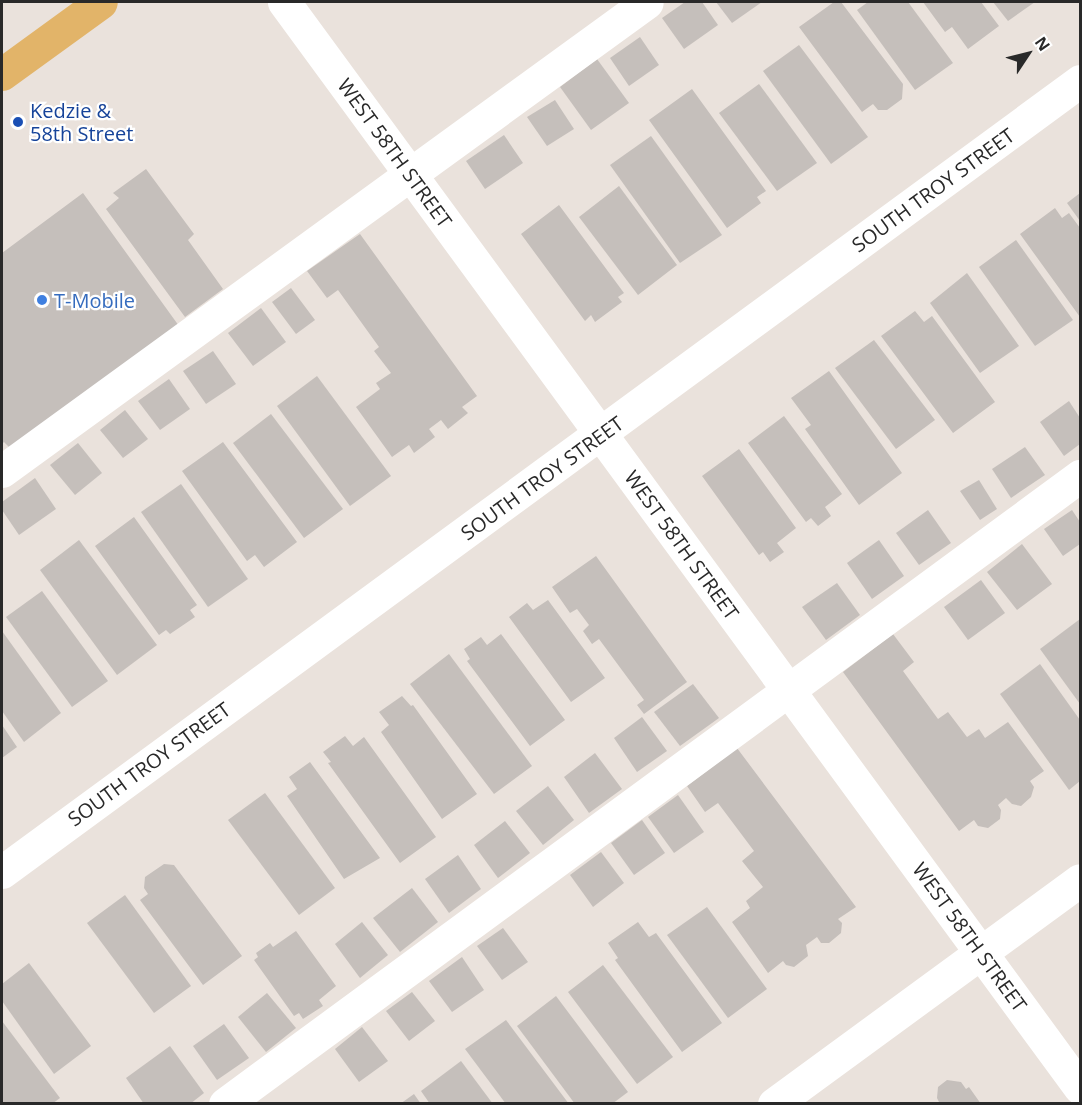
<!DOCTYPE html>
<style>
body{margin:0}
#map{position:relative;width:1082px;height:1105px;overflow:hidden;background:#eae2dc;font-family:"Open Sans",sans-serif}
div>[style]{position:absolute}
[style*='--x']{left:calc(var(--x)*1px);top:calc(var(--y)*1px);width:calc(var(--w)*1px);rotate:calc(var(--a)*1deg)}
.building>*{inset:0;background:#c5bfbb}
.minor>*{height:33px;margin:-16.5px;padding:0 16.5px;transform-origin:16.5px;border-radius:16.5px;background:#fff}
.major>*{height:33px;margin:-16.5px;padding:0 16.5px;transform-origin:16.5px;border-radius:16.5px;background:#e2b469}
.dots>*{width:16px;height:16px;translate:-50% -50%;box-sizing:border-box;border:3px solid #fff;border-radius:50%}
span{translate:-50% -50%;white-space:nowrap;text-align:center;line-height:1.15;-webkit-text-stroke:4.5px #fff;paint-order:stroke}
.transit-label{font-size:20px;color:#164399}
.left{translate:0 -50%;text-align:left}
.street-label{font-size:20px;color:#292929}
.shop-label{font-size:20px;color:#366cbe}
.frame{position:absolute;inset:0;border:3px solid #292929;pointer-events:none}
.north{position:absolute;left:998px;top:24px;width:60px;height:60px;-webkit-text-stroke:4px #fff;paint-order:stroke;rotate:55deg;font-size:16px;font-weight:700;line-height:24px;text-align:center;color:#292929}
.north::after{content:'';display:block;margin:auto;width:21px;height:27px;background:#292929;clip-path:polygon(50% 0,100% 100%,50% 72%,0 100%)}
</style>
<div id="map">
<div class="building">
<i style="clip-path:polygon(685px 2px,702px 2px,718px 25px,684px 49px,662px 18px)"></i>
<i style="clip-path:polygon(716px 2px,762px 2px,732px 23px)"></i>
<i style="clip-path:polygon(834px 2px,841px 2px,903px 84px,902px 99px,887px 110px,878px 110px,873px 104px,862px 112px,799px 27px)"></i>
<i style="clip-path:polygon(868px 2px,908px 2px,953px 63px,915px 90px,857px 10px)"></i>
<i style="clip-path:polygon(923px 2px,981px 2px,999px 26px,968px 49px,952px 27px,945px 32px)"></i>
<i style="clip-path:polygon(993px 2px,1035px 2px,1008px 21px)"></i>
<i style="clip-path:polygon(640px 37px,659px 65px,629px 86px,610px 58px)"></i>
<i style="clip-path:polygon(799px 45px,868px 137px,831px 164px,763px 71px)"></i>
<i style="clip-path:polygon(597px 59px,629px 103px,591px 130px,560px 87px)"></i>
<i style="clip-path:polygon(759px 84px,817px 163px,777px 191px,719px 113px)"></i>
<i style="clip-path:polygon(692px 89px,766px 191px,757px 197px,761px 203px,727px 228px,649px 120px)"></i>
<i style="clip-path:polygon(555px 100px,574px 129px,547px 146px,527px 117px)"></i>
<i style="clip-path:polygon(504px 135px,523px 163px,485px 189px,466px 161px)"></i>
<i style="clip-path:polygon(651px 136px,722px 235px,680px 263px,610px 165px)"></i>
<i style="clip-path:polygon(146px 169px,194px 234px,188px 240px,223px 289px,185px 317px,106px 209px,119px 198px,113px 193px)"></i>
<i style="clip-path:polygon(619px 186px,677px 265px,638px 295px,579px 217px)"></i>
<i style="clip-path:polygon(83px 193px,179px 326px,10px 448px,4px 442px,2px 444px,2px 253px)"></i>
<i style="clip-path:polygon(1080px 193px,1080px 221px,1067px 203px)"></i>
<i style="clip-path:polygon(559px 205px,624px 293px,618px 297px,622px 302px,595px 322px,591px 315px,585px 321px,521px 234px)"></i>
<i style="clip-path:polygon(1055px 208px,1062px 218px,1069px 213px,1080px 228px,1080px 317px,1020px 234px)"></i>
<i style="clip-path:polygon(360px 234px,477px 396px,462px 407px,468px 413px,448px 429px,441px 420px,429px 429px,435px 437px,414px 453px,409px 445px,392px 457px,356px 407px,380px 389px,376px 383px,391px 373px,374px 351px,379px 347px,338px 290px,327px 298px,307px 271px)"></i>
<i style="clip-path:polygon(1016px 240px,1073px 320px,1035px 346px,979px 267px)"></i>
<i style="clip-path:polygon(967px 273px,1019px 346px,980px 373px,930px 303px)"></i>
<i style="clip-path:polygon(291px 288px,315px 320px,296px 334px,272px 302px)"></i>
<i style="clip-path:polygon(261px 308px,286px 342px,253px 366px,228px 333px)"></i>
<i style="clip-path:polygon(915px 311px,924px 322px,932px 316px,995px 402px,953px 433px,881px 336px)"></i>
<i style="clip-path:polygon(874px 340px,935px 420px,896px 449px,835px 368px)"></i>
<i style="clip-path:polygon(213px 351px,236px 384px,206px 404px,183px 371px)"></i>
<i style="clip-path:polygon(829px 371px,902px 473px,859px 505px,805px 429px,811px 425px,791px 398px)"></i>
<i style="clip-path:polygon(317px 376px,391px 476px,350px 506px,277px 406px)"></i>
<i style="clip-path:polygon(169px 379px,190px 409px,160px 430px,138px 401px)"></i>
<i style="clip-path:polygon(1069px 401px,1080px 418px,1080px 444px,1064px 456px,1040px 422px)"></i>
<i style="clip-path:polygon(125px 410px,148px 439px,123px 458px,100px 430px)"></i>
<i style="clip-path:polygon(271px 414px,343px 509px,304px 538px,233px 443px)"></i>
<i style="clip-path:polygon(784px 416px,842px 494px,825px 507px,831px 516px,818px 526px,811px 518px,806px 522px,748px 443px)"></i>
<i style="clip-path:polygon(223px 442px,297px 542px,264px 567px,255px 555px,247px 561px,182px 471px)"></i>
<i style="clip-path:polygon(78px 443px,102px 473px,75px 495px,50px 465px)"></i>
<i style="clip-path:polygon(1025px 447px,1045px 475px,1011px 498px,992px 469px)"></i>
<i style="clip-path:polygon(739px 449px,796px 528px,777px 543px,784px 552px,770px 562px,763px 552px,759px 555px,702px 476px)"></i>
<i style="clip-path:polygon(35px 478px,56px 509px,19px 535px,2px 510px,2px 502px)"></i>
<i style="clip-path:polygon(979px 480px,997px 509px,980px 520px,960px 491px)"></i>
<i style="clip-path:polygon(181px 484px,248px 579px,208px 607px,141px 512px)"></i>
<i style="clip-path:polygon(928px 510px,951px 543px,919px 565px,896px 533px)"></i>
<i style="clip-path:polygon(1072px 510px,1080px 522px,1080px 544px,1063px 556px,1044px 529px)"></i>
<i style="clip-path:polygon(134px 517px,197px 605px,190px 610px,195px 617px,170px 634px,166px 630px,159px 635px,95px 546px)"></i>
<i style="clip-path:polygon(79px 540px,157px 645px,117px 675px,40px 570px)"></i>
<i style="clip-path:polygon(879px 540px,904px 576px,872px 599px,847px 563px)"></i>
<i style="clip-path:polygon(1022px 544px,1052px 584px,1017px 610px,987px 572px)"></i>
<i style="clip-path:polygon(596px 556px,687px 682px,644px 714px,637px 705px,644px 700px,599px 639px,592px 644px,583px 631px,589px 625px,577px 609px,570px 613px,552px 587px)"></i>
<i style="clip-path:polygon(981px 580px,1005px 613px,968px 640px,944px 607px)"></i>
<i style="clip-path:polygon(837px 583px,860px 615px,826px 640px,802px 607px)"></i>
<i style="clip-path:polygon(42px 591px,108px 681px,72px 707px,6px 617px)"></i>
<i style="clip-path:polygon(548px 600px,605px 678px,571px 702px,509px 617px,527px 603px,533px 610px)"></i>
<i style="clip-path:polygon(1080px 619px,1080px 704px,1040px 649px)"></i>
<i style="clip-path:polygon(2px 631px,61px 713px,24px 742px,2px 711px)"></i>
<i style="clip-path:polygon(501px 634px,565px 720px,530px 746px,467px 661px,470px 659px,464px 649px,481px 637px,487px 645px)"></i>
<i style="clip-path:polygon(893px 634px,914px 662px,903px 671px,938px 719px,948px 712px,967px 737px,979px 729px,985px 738px,1008px 722px,1044px 771px,1030px 781px,1034px 787px,1031px 797px,1021px 806px,1012px 804px,1006px 798px,998px 805px,1001px 810px,1000px 819px,988px 828px,978px 826px,974px 820px,959px 831px,843px 672px)"></i>
<i style="clip-path:polygon(449px 654px,532px 766px,494px 794px,410px 684px)"></i>
<i style="clip-path:polygon(1040px 664px,1080px 720px,1080px 781px,1069px 790px,1000px 694px)"></i>
<i style="clip-path:polygon(693px 684px,719px 718px,680px 746px,654px 712px)"></i>
<i style="clip-path:polygon(402px 696px,411px 706px,413px 705px,477px 794px,442px 819px,381px 732px,389px 725px,379px 712px)"></i>
<i style="clip-path:polygon(642px 717px,667px 751px,637px 772px,614px 738px)"></i>
<i style="clip-path:polygon(2px 725px,17px 747px,2px 758px)"></i>
<i style="clip-path:polygon(345px 736px,353px 746px,364px 737px,436px 837px,400px 863px,328px 763px,331px 762px,323px 752px)"></i>
<i style="clip-path:polygon(737px 748px,856px 907px,838px 919px,842px 923px,841px 933px,829px 943px,821px 943px,817px 937px,806px 945px,808px 956px,794px 967px,786px 965px,783px 961px,768px 973px,732px 922px,750px 908px,746px 901px,763px 887px,742px 861px,754px 851px,718px 803px,705px 812px,687px 786px)"></i>
<i style="clip-path:polygon(595px 753px,622px 789px,589px 813px,564px 777px)"></i>
<i style="clip-path:polygon(310px 762px,380px 858px,344px 879px,287px 796px,297px 789px,289px 777px)"></i>
<i style="clip-path:polygon(548px 786px,574px 820px,543px 845px,516px 811px)"></i>
<i style="clip-path:polygon(265px 793px,335px 888px,299px 915px,228px 820px)"></i>
<i style="clip-path:polygon(678px 795px,704px 832px,674px 853px,648px 817px)"></i>
<i style="clip-path:polygon(642px 820px,665px 853px,634px 875px,611px 843px)"></i>
<i style="clip-path:polygon(505px 821px,530px 853px,498px 878px,474px 845px)"></i>
<i style="clip-path:polygon(601px 852px,624px 883px,593px 907px,570px 875px)"></i>
<i style="clip-path:polygon(458px 855px,481px 889px,449px 913px,425px 879px)"></i>
<i style="clip-path:polygon(164px 864px,174px 865px,242px 956px,203px 985px,140px 900px,148px 894px,144px 888px,145px 877px)"></i>
<i style="clip-path:polygon(412px 888px,438px 922px,400px 952px,373px 918px)"></i>
<i style="clip-path:polygon(125px 895px,191px 986px,154px 1013px,87px 923px)"></i>
<i style="clip-path:polygon(707px 907px,767px 989px,728px 1018px,667px 935px)"></i>
<i style="clip-path:polygon(362px 922px,388px 955px,360px 978px,335px 944px)"></i>
<i style="clip-path:polygon(638px 922px,649px 937px,656px 933px,722px 1023px,682px 1052px,615px 960px,618px 958px,608px 943px)"></i>
<i style="clip-path:polygon(503px 928px,528px 962px,502px 980px,477px 946px)"></i>
<i style="clip-path:polygon(296px 931px,336px 986px,319px 1000px,323px 1006px,303px 1019px,299px 1013px,294px 1016px,254px 960px,258px 957px,256px 953px,270px 943px,273px 947px)"></i>
<i style="clip-path:polygon(462px 957px,484px 990px,452px 1012px,429px 981px)"></i>
<i style="clip-path:polygon(29px 963px,91px 1046px,54px 1074px,2px 1001px,2px 984px)"></i>
<i style="clip-path:polygon(603px 965px,673px 1057px,637px 1084px,568px 992px)"></i>
<i style="clip-path:polygon(412px 992px,435px 1021px,409px 1041px,386px 1011px)"></i>
<i style="clip-path:polygon(267px 993px,296px 1028px,266px 1052px,238px 1017px)"></i>
<i style="clip-path:polygon(556px 996px,628px 1092px,612px 1104px,575px 1104px,517px 1026px)"></i>
<i style="clip-path:polygon(506px 1020px,569px 1104px,506px 1104px,465px 1049px)"></i>
<i style="clip-path:polygon(2px 1021px,60px 1098px,52px 1104px,2px 1104px)"></i>
<i style="clip-path:polygon(224px 1024px,249px 1058px,217px 1080px,193px 1046px)"></i>
<i style="clip-path:polygon(362px 1027px,388px 1061px,359px 1082px,335px 1049px)"></i>
<i style="clip-path:polygon(170px 1046px,204px 1093px,190px 1104px,144px 1104px,126px 1078px)"></i>
<i style="clip-path:polygon(461px 1061px,493px 1104px,430px 1104px,421px 1091px)"></i>
<i style="clip-path:polygon(947px 1080px,961px 1082px,966px 1089px,969px 1087px,981px 1104px,940px 1104px,937px 1098px,938px 1087px)"></i>
<i style="clip-path:polygon(414px 1094px,421px 1104px,400px 1104px)"></i>
</div>
<div class="minor">
<i style="--x:284;--y:2;--w:1346;--a:53.76"></i>
<i style="--x:2;--y:471;--w:797;--a:-36.02"></i>
<i style="--x:2;--y:872;--w:1337;--a:-36.27"></i>
<i style="--x:225;--y:1104;--w:1061;--a:-36.3"></i>
<i style="--x:774;--y:1104;--w:379;--a:-36.2"></i>
</div>
<div class="major">
<i style="--x:2;--y:74;--w:122;--a:-36"></i>
</div>
<div class="dots">
<i style="left:18px;top:122px;background:#1a4fb4"></i>
<i style="left:42px;top:300px;background:#3f7fe0"></i>
</div>
<div class="transit-label">
<span class="left" style="left:30px;top:122px">Kedzie &amp;<br>58th Street</span>
</div>
<div class="street-label">
<span style="left:395px;top:153px;rotate:54deg">WEST 58TH STREET</span>
<span style="left:933px;top:190px;rotate:-36deg">SOUTH TROY STREET</span>
<span style="left:542px;top:478px;rotate:-36deg">SOUTH TROY STREET</span>
<span style="left:682px;top:545px;rotate:54deg">WEST 58TH STREET</span>
<span style="left:149px;top:764px;rotate:-36deg">SOUTH TROY STREET</span>
<span style="left:970px;top:937px;rotate:54deg">WEST 58TH STREET</span>
</div>
<div class="shop-label">
<span class="left" style="left:54px;top:300px">T-Mobile</span>
</div>
<div class="frame"></div>
<div class="north">N</div>
</div>
